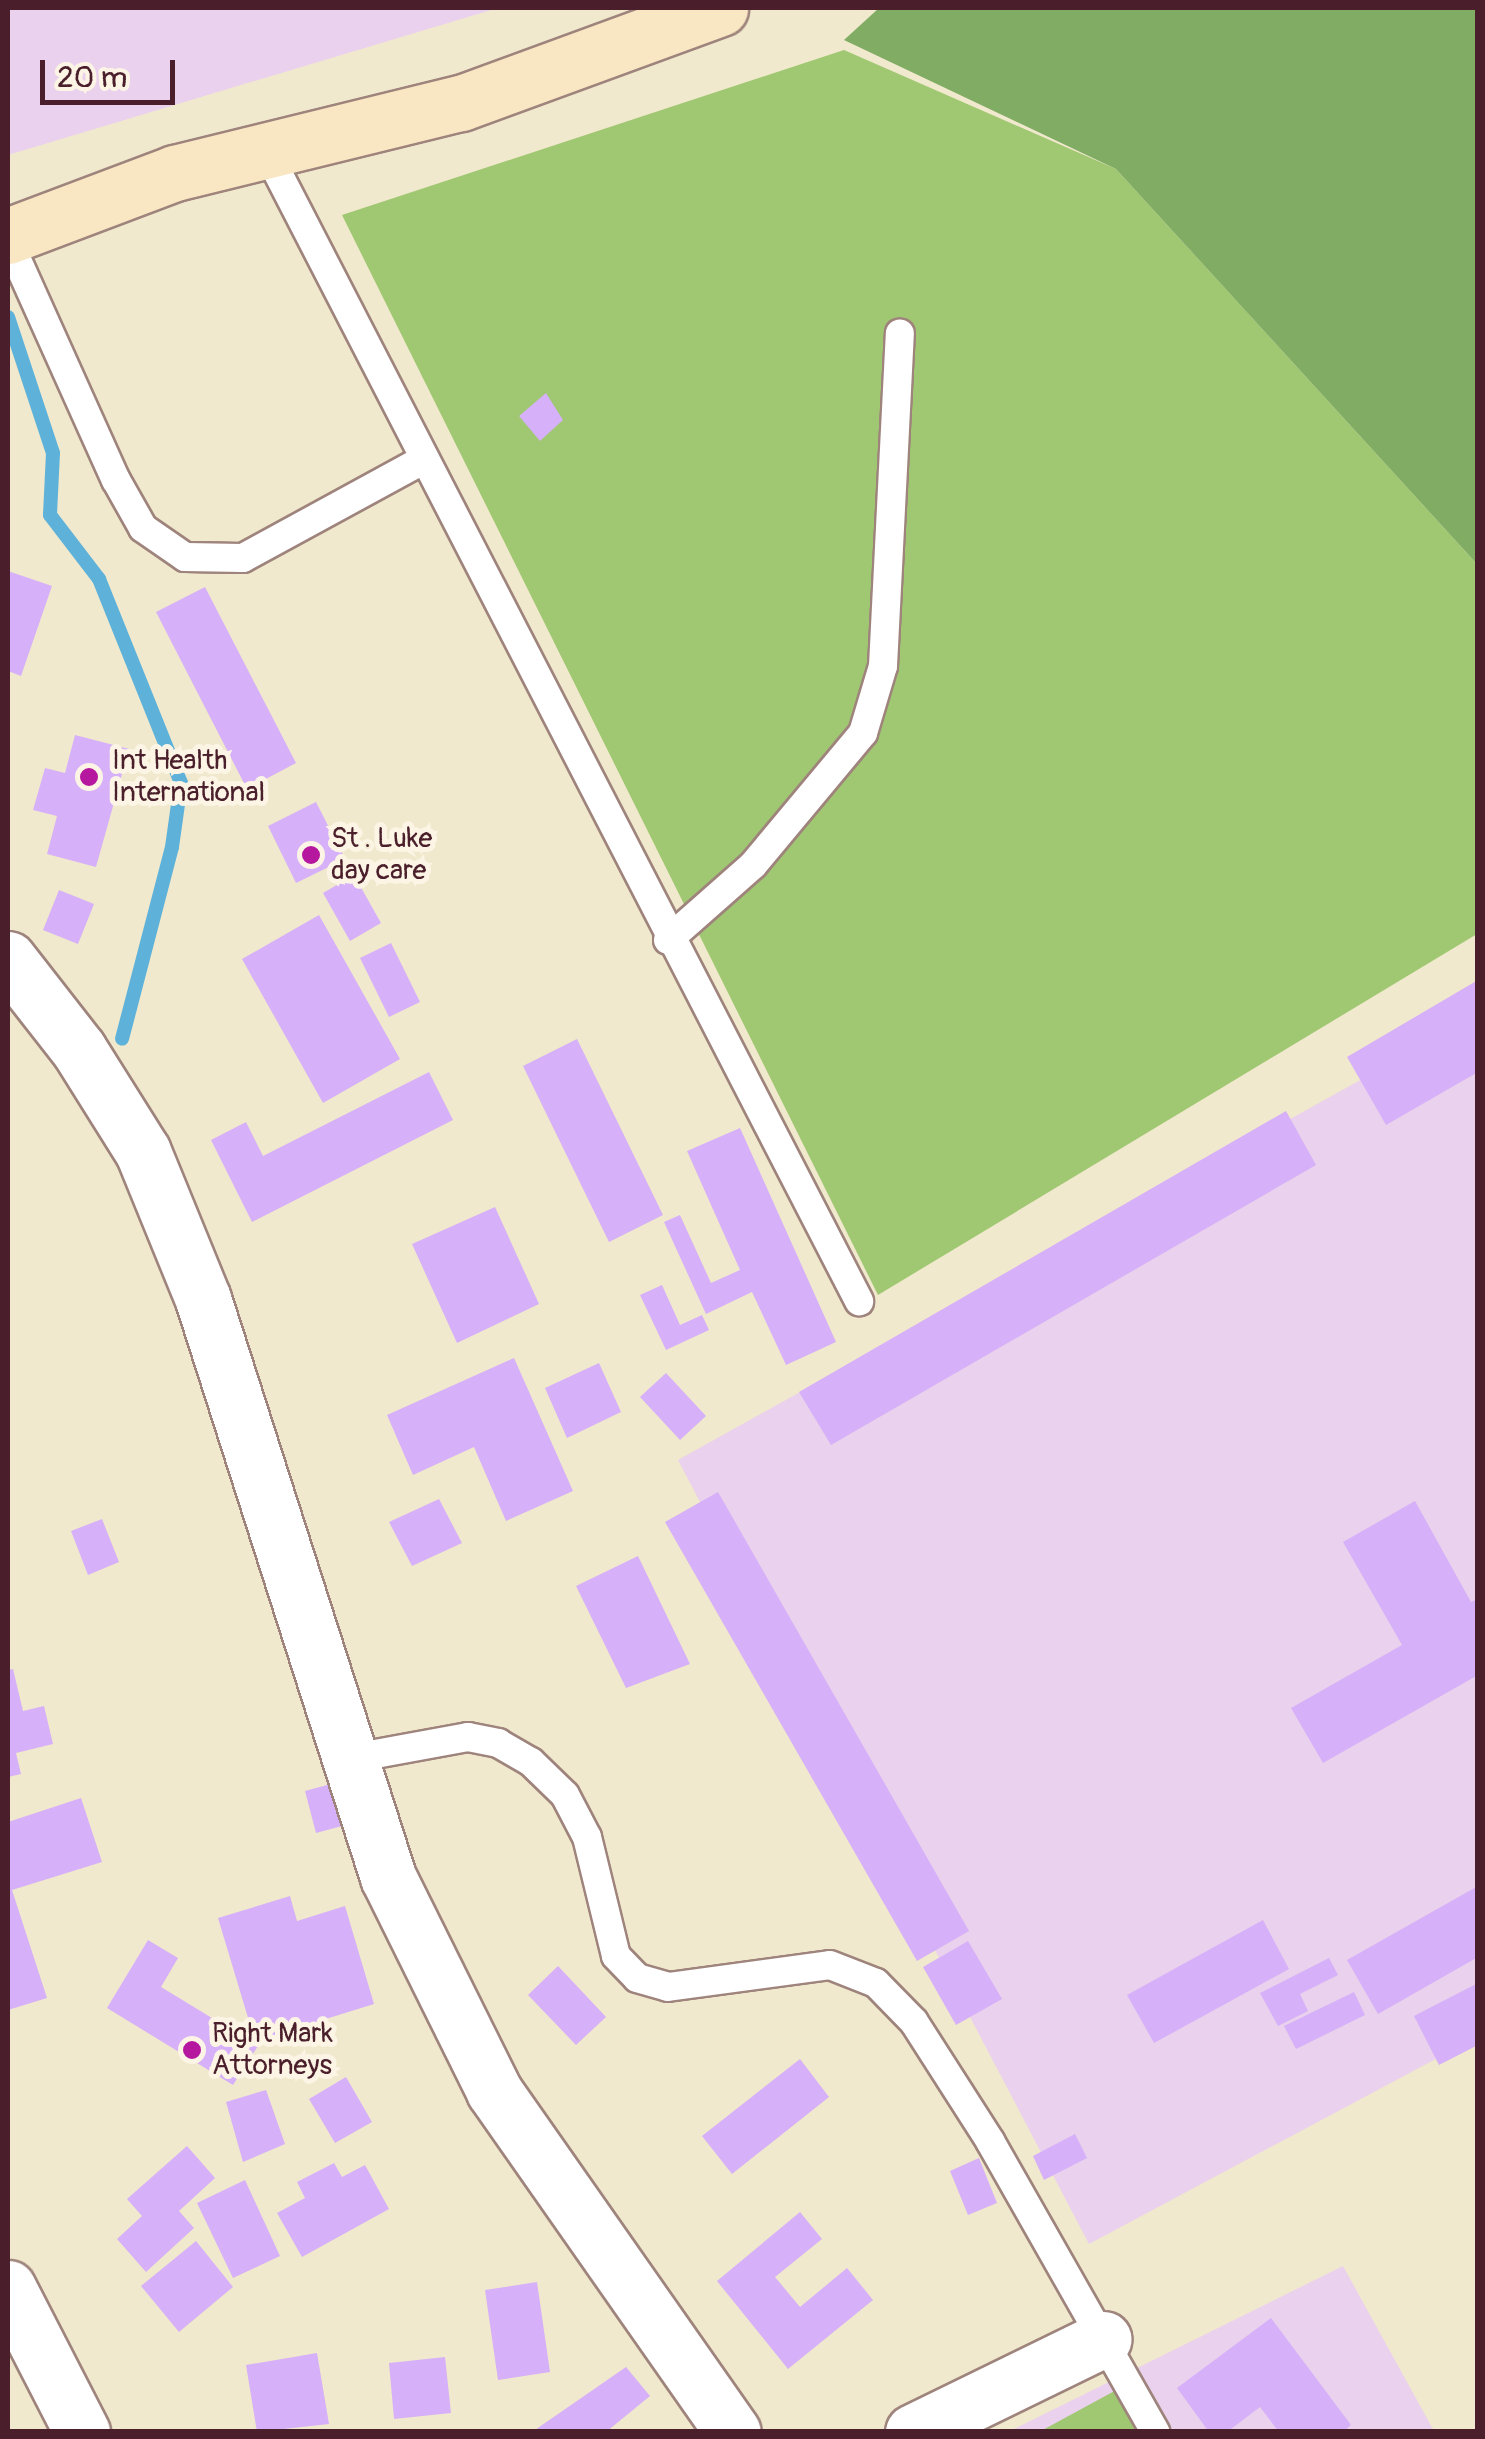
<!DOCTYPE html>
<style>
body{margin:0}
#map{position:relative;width:1485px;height:2439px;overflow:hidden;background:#f1e9cd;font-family:Pangolin,sans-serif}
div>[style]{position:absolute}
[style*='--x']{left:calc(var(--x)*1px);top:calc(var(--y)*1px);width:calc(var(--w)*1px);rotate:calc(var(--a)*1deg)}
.built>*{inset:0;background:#ead1ed}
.green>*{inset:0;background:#a0c772}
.forest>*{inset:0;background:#80ac64}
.stream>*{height:14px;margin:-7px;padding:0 7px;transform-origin:7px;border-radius:7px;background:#5eb2da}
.building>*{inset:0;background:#d6b0f8}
.roads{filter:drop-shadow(2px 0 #9e847c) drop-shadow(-2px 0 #9e847c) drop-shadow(0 2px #9e847c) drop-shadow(0 -2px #9e847c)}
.service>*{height:28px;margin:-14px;padding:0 14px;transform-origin:14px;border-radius:14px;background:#fff}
.minor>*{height:55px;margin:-27.5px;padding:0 27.5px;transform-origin:27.5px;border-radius:27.5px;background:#fff}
.secondary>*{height:55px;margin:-27.5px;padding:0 27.5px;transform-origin:27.5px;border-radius:27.5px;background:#f9e7c3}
.dots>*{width:28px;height:28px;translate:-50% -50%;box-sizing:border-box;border:5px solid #fcf5e5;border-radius:50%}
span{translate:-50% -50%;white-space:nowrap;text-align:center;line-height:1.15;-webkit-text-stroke:10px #fcf5e5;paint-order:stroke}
.poi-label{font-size:28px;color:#4a1f2b}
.left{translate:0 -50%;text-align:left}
.frame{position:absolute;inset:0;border:10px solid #4a1f2b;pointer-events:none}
.scale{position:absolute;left:40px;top:60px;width:135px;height:45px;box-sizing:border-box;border:5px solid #4a1f2b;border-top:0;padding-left:12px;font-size:30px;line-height:35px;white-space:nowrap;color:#4a1f2b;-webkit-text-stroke:8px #fcf5e5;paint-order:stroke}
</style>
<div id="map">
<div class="built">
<i style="clip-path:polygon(8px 8px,498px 8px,8px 155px)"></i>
<i style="clip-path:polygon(1477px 1015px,1477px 2037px,1089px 2244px,678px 1460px)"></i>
<i style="clip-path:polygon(1343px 2266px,1434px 2431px,1008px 2432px)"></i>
</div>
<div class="green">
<i style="clip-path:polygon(844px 50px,1116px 169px,1477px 564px,1477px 934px,878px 1295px,342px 215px)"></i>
<i style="clip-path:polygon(1120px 2388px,1143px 2432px,1039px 2432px)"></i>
</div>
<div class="forest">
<i style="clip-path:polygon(879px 8px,1477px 8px,1477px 564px,1116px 169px,844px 40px)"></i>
</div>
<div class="stream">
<i style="--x:8;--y:317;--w:143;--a:71.7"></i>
<i style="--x:53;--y:453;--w:62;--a:92.8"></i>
<i style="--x:50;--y:515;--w:81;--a:52.6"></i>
<i style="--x:99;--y:579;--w:220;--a:68.1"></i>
<i style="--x:181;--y:783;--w:65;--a:98"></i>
<i style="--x:172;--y:847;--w:198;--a:104.6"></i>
</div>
<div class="building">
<i style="clip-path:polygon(546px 393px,563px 420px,540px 441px,519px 416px)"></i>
<i style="clip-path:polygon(8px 571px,52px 586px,21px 676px,8px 671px)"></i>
<i style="clip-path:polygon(205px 587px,296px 763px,247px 789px,156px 612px)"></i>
<i style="clip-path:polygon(75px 735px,129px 749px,96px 867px,47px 854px,57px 816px,33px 810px,45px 768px,65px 773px)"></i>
<i style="clip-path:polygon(316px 802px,345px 859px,296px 883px,268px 826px)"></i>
<i style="clip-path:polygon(354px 875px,381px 923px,350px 941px,323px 893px)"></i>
<i style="clip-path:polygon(59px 890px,94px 904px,78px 944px,43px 930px)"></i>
<i style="clip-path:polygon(319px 915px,400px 1059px,323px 1103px,242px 959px)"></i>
<i style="clip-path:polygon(391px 943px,420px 1002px,389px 1017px,360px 958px)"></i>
<i style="clip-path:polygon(1478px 980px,1478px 1072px,1386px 1125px,1347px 1057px)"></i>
<i style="clip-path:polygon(577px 1039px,663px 1215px,609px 1242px,523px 1066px)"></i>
<i style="clip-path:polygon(429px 1072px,453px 1120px,252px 1222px,211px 1140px,246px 1122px,263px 1156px)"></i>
<i style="clip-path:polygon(1286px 1111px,1316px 1165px,831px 1445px,799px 1392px)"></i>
<i style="clip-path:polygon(740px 1128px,836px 1342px,786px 1365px,752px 1292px,706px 1314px,664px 1222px,680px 1215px,711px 1283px,740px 1270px,687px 1151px)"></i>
<i style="clip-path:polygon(495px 1207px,539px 1304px,457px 1343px,412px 1244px)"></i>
<i style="clip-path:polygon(662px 1285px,680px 1325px,702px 1315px,709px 1330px,666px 1350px,640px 1295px)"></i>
<i style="clip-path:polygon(514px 1358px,573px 1491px,506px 1521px,474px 1447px,413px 1475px,387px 1415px)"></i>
<i style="clip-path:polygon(599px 1363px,621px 1412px,567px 1438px,545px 1388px)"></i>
<i style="clip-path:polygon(666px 1373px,706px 1416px,680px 1440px,640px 1397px)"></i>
<i style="clip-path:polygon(718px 1492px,969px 1931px,917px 1961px,665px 1522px)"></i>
<i style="clip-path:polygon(439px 1499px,462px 1543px,412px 1566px,389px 1522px)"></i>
<i style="clip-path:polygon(1415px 1501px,1471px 1602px,1478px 1599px,1478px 1675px,1323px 1763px,1291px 1708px,1402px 1645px,1343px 1542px)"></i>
<i style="clip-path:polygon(102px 1519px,119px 1562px,88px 1575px,71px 1531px)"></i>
<i style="clip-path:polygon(638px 1556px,690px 1664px,626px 1688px,576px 1586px)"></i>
<i style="clip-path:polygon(13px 1669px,23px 1711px,44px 1706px,53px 1744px,16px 1753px,21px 1774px,8px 1777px,8px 1670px)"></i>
<i style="clip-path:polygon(331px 1784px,342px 1826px,316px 1833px,305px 1791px)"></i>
<i style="clip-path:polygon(81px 1798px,102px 1862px,12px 1890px,47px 1998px,8px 2010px,8px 1822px)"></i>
<i style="clip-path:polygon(1478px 1886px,1478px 1957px,1378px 2014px,1347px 1960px)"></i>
<i style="clip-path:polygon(290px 1896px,297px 1921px,345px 1906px,374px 2004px,255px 2041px,218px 1918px)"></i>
<i style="clip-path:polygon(1263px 1920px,1289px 1969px,1154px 2043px,1127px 1995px)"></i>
<i style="clip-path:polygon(148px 1940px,178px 1958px,161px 1987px,258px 2046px,233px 2085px,107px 2008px)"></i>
<i style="clip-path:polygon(968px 1941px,1002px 1999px,956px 2025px,923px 1967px)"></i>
<i style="clip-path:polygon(1329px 1958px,1338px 1975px,1300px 1994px,1308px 2011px,1278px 2026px,1260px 1993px)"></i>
<i style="clip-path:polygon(558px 1966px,606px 2017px,576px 2045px,528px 1995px)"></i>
<i style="clip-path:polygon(1478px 1983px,1478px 2045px,1439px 2065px,1414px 2016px)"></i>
<i style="clip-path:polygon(1354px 1992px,1365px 2015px,1296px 2049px,1284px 2026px)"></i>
<i style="clip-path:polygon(800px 2059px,829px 2097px,732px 2174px,702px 2136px)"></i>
<i style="clip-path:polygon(346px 2077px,372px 2122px,335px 2143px,309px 2099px)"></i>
<i style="clip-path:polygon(266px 2090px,285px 2144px,243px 2162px,226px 2102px)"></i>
<i style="clip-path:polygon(1075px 2134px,1087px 2158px,1044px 2180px,1033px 2156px)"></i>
<i style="clip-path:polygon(187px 2146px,215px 2178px,179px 2211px,194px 2228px,146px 2272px,117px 2239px,142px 2216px,127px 2199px)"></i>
<i style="clip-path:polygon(979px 2158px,997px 2203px,968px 2215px,950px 2171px)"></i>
<i style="clip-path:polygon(334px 2163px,342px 2177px,365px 2165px,389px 2209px,302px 2257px,277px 2213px,305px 2198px,297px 2182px)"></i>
<i style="clip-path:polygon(245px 2180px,280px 2256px,233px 2278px,197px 2203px)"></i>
<i style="clip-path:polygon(800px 2212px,822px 2239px,775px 2277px,800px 2307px,847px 2268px,873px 2300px,788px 2369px,717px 2281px)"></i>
<i style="clip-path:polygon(196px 2241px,233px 2287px,179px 2332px,141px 2286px)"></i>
<i style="clip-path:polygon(537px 2282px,550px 2372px,498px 2380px,485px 2290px)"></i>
<i style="clip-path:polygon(1271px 2318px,1351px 2425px,1343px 2432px,1279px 2432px,1260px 2407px,1227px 2432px,1209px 2432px,1177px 2388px)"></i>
<i style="clip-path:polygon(317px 2353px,329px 2424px,257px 2432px,246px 2365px)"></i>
<i style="clip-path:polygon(445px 2357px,451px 2413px,394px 2419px,389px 2363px)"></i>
<i style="clip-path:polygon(626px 2367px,650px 2396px,606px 2432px,532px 2432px)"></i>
</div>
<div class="roads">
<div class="service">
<i style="--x:267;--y:152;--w:1293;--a:62.74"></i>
<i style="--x:8;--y:240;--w:263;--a:65.8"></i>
<i style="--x:116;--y:480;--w:55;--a:60.6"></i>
<i style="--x:143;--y:528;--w:51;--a:34.6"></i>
<i style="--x:185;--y:557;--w:58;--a:1"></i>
<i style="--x:243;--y:558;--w:205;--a:-28.6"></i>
<i style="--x:668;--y:940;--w:113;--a:-41.4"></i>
<i style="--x:753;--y:865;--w:172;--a:-50.2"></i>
<i style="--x:863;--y:733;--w:70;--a:-73.4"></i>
<i style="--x:883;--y:666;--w:333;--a:-87.1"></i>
<i style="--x:348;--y:1759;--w:122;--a:-10.4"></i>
<i style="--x:468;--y:1737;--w:31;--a:11"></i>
<i style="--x:498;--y:1743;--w:38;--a:30"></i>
<i style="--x:531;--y:1762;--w:47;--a:44.1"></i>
<i style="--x:565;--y:1795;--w:47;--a:62.4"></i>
<i style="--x:587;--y:1837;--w:122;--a:76.3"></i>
<i style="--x:616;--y:1956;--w:30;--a:46"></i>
<i style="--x:637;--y:1978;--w:32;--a:16"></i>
<i style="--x:668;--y:1987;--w:163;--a:-7.7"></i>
<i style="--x:830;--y:1965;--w:49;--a:21.4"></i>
<i style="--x:876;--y:1983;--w:54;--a:45.7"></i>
<i style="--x:914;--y:2022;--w:141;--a:57.4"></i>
<i style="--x:990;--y:2141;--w:335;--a:60.4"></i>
</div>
<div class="minor">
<i style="--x:8;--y:959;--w:115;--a:52"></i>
<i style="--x:79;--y:1050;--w:120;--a:57.9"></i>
<i style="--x:143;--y:1152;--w:159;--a:67.8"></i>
<i style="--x:203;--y:1299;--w:607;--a:72.25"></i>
<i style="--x:388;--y:1877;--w:239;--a:63.6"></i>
<i style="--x:494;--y:2091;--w:416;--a:55"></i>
<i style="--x:8;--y:2288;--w:162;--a:62.8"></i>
<i style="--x:913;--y:2432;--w:212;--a:-26"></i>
</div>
<div class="secondary">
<i style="--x:8;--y:236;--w:178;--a:-20.7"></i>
<i style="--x:175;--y:173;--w:294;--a:-13.8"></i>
<i style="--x:461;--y:103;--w:276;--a:-20.1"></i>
</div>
</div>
<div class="dots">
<i style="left:89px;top:777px;background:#b5179e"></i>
<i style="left:311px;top:855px;background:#b5179e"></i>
<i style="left:192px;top:2050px;background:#b5179e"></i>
</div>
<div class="poi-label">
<span class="left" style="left:112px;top:777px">Int Health<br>International</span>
<span class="left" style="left:331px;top:855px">St . Luke<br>day care</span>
<span class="left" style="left:212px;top:2050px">Right Mark<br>Attorneys</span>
</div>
<div class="frame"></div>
<div class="scale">20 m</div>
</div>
